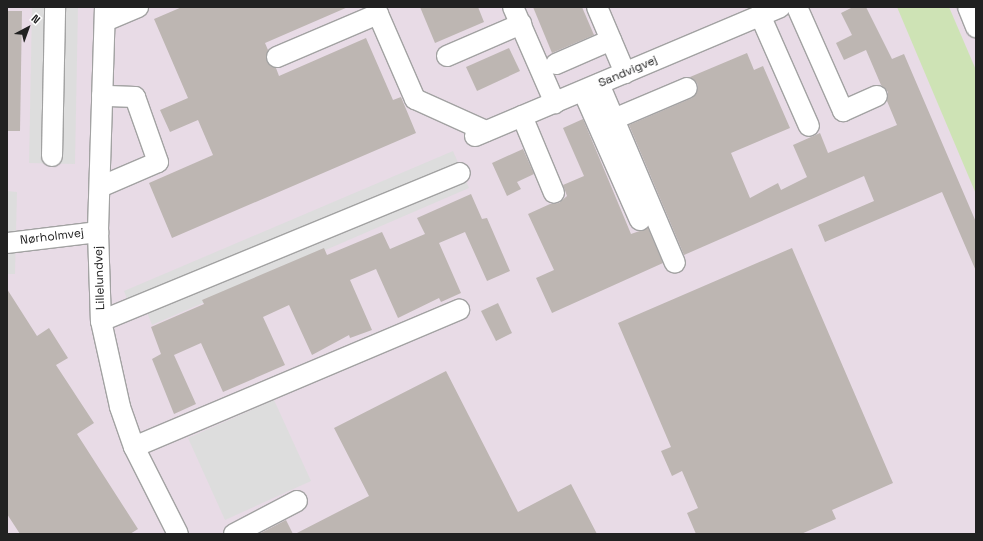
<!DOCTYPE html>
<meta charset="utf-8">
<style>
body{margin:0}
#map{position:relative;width:983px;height:541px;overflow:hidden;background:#f0ede9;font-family:"Space Grotesk",sans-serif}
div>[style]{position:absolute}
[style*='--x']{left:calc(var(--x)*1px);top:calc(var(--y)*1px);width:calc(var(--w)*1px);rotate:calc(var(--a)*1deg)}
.industrial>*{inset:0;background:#e8dbe6}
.grass>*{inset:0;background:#cee3b5}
.parking>*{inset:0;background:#ddd}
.building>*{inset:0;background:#bdb6b2}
.roads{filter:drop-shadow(1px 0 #a2a2a2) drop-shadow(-1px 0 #a2a2a2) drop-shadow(0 1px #a2a2a2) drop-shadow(0 -1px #a2a2a2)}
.minor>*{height:20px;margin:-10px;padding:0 10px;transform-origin:10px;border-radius:10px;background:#fff}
span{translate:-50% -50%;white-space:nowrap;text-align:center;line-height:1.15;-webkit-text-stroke:4px #fff;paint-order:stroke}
.street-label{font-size:12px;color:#212121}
.frame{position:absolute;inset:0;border:8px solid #212121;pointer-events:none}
.north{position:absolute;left:8px;top:8px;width:40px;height:40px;-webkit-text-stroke:3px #fff;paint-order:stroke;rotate:41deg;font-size:11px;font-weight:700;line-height:16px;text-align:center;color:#212121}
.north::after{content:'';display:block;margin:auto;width:14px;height:18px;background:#212121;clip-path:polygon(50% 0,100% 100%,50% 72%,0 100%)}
</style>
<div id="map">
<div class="industrial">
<i style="clip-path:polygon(7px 7px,976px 7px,976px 534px,7px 534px)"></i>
</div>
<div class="grass">
<i style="clip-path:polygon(897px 7px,949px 7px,976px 70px,976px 194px)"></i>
</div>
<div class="parking">
<i style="clip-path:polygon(32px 7px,78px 7px,75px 164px,29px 163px)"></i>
<i style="clip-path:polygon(453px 151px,469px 188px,152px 325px,142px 300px,129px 304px,124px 291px)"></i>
<i style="clip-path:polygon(7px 191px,17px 192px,15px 274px,7px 274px)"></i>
<i style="clip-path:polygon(274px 400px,311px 481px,225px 520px,188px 438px)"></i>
</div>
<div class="building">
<i style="clip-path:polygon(182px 7px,348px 7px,265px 43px,268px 50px,267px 62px,276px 68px,279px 76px,366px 38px,393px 100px,401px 97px,416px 133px,172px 238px,149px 183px,213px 155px,198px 120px,170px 132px,160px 110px,188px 98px,154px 19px)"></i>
<i style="clip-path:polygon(420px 7px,478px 7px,484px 22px,435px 43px)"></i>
<i style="clip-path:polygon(533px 7px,582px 7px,594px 35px,552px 53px)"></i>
<i style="clip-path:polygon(853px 7px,866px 7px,892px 59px,904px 54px,976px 222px,976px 271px,942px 192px,825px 242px,818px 225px,874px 201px,864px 176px,684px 255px,629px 125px,692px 98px,698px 89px,697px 83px,690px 77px,747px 53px,754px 70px,763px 66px,790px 128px,731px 153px,750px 198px,778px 183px,781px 190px,807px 177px,793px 145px,820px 133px,828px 153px,897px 125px,887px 101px,888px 92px,881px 85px,866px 50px,844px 60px,836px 43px,852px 35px,841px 13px)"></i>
<i style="clip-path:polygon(7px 11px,22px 11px,20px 131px,7px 131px)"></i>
<i style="clip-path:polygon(509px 48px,520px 71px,477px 91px,466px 67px)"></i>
<i style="clip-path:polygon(583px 119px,631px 234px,648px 228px,663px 263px,552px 313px,536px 278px,554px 270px,528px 214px,550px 204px,559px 203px,567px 196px,563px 185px,584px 176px,563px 128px)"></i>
<i style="clip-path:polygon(523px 149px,534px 174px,517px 182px,521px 189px,507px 196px,492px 163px)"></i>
<i style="clip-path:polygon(471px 194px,482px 219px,487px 218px,510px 271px,487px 281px,465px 232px,439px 243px,461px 293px,441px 302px,439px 298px,398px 318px,376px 269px,350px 280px,372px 330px,350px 338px,349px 335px,312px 355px,289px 305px,263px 317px,285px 365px,223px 392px,201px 343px,174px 355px,196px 404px,174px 414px,152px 359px,161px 354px,151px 327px,204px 304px,202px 300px,324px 248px,327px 255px,382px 232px,390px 249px,425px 234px,417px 218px)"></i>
<i style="clip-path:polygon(792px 248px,893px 483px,832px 510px,836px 519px,801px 534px,696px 534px,687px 513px,698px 508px,682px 471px,672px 476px,661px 451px,671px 447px,618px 323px)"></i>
<i style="clip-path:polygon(7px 289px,37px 336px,49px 328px,68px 358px,56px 365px,94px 423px,77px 434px,138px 529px,130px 534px,20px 534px,7px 514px)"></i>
<i style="clip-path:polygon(498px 303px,512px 333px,496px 341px,481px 311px)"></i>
<i style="clip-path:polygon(446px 371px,518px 512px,571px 484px,597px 534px,295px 534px,369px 496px,334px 428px)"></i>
<i style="clip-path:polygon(286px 520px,293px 534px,259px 534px)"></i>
</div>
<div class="roads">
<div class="minor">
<i style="--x:105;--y:7;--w:225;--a:91.8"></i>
<i style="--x:98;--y:232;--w:89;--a:88.1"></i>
<i style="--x:101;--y:321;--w:88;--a:77.5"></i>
<i style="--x:120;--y:407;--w:42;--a:70.7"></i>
<i style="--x:134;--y:447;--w:97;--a:63.2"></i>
<i style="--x:513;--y:7;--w:105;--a:66.4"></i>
<i style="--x:597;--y:7;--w:72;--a:67"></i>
<i style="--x:797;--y:7;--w:114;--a:66.1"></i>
<i style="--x:843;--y:111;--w:37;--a:-24"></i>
<i style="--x:968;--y:7;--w:22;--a:68"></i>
<i style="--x:760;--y:15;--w:121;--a:66.2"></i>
<i style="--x:105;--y:21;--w:36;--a:-23"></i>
<i style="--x:447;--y:56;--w:81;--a:-23.4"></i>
<i style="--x:277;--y:57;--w:110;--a:-23.1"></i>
<i style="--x:378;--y:14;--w:93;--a:66.5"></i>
<i style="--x:415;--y:99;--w:78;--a:24.3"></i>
<i style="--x:556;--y:64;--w:60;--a:-23.6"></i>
<i style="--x:599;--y:84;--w:194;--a:67"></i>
<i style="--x:583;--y:91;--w:141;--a:66.2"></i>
<i style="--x:522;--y:116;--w:83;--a:67.4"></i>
<i style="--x:614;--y:119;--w:79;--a:-23"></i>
<i style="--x:475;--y:136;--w:331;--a:-22.9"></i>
<i style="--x:52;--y:156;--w:149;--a:-88.8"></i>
<i style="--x:100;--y:187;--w:63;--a:-23.3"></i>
<i style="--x:158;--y:162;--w:69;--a:-109.5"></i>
<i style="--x:135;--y:97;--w:33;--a:-178"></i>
<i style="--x:7;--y:243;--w:92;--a:-6.9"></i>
<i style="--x:101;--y:321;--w:388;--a:-22.4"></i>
<i style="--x:134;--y:447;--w:353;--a:-22.9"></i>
<i style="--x:234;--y:534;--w:71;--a:-27.6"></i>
</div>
</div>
<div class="street-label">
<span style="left:628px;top:72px;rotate:-23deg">Sandvigvej</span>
<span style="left:52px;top:237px;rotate:-7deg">Nørholmvej</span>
<span style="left:100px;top:278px;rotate:-92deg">Lillelundvej</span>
</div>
<div class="frame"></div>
<div class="north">N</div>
</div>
